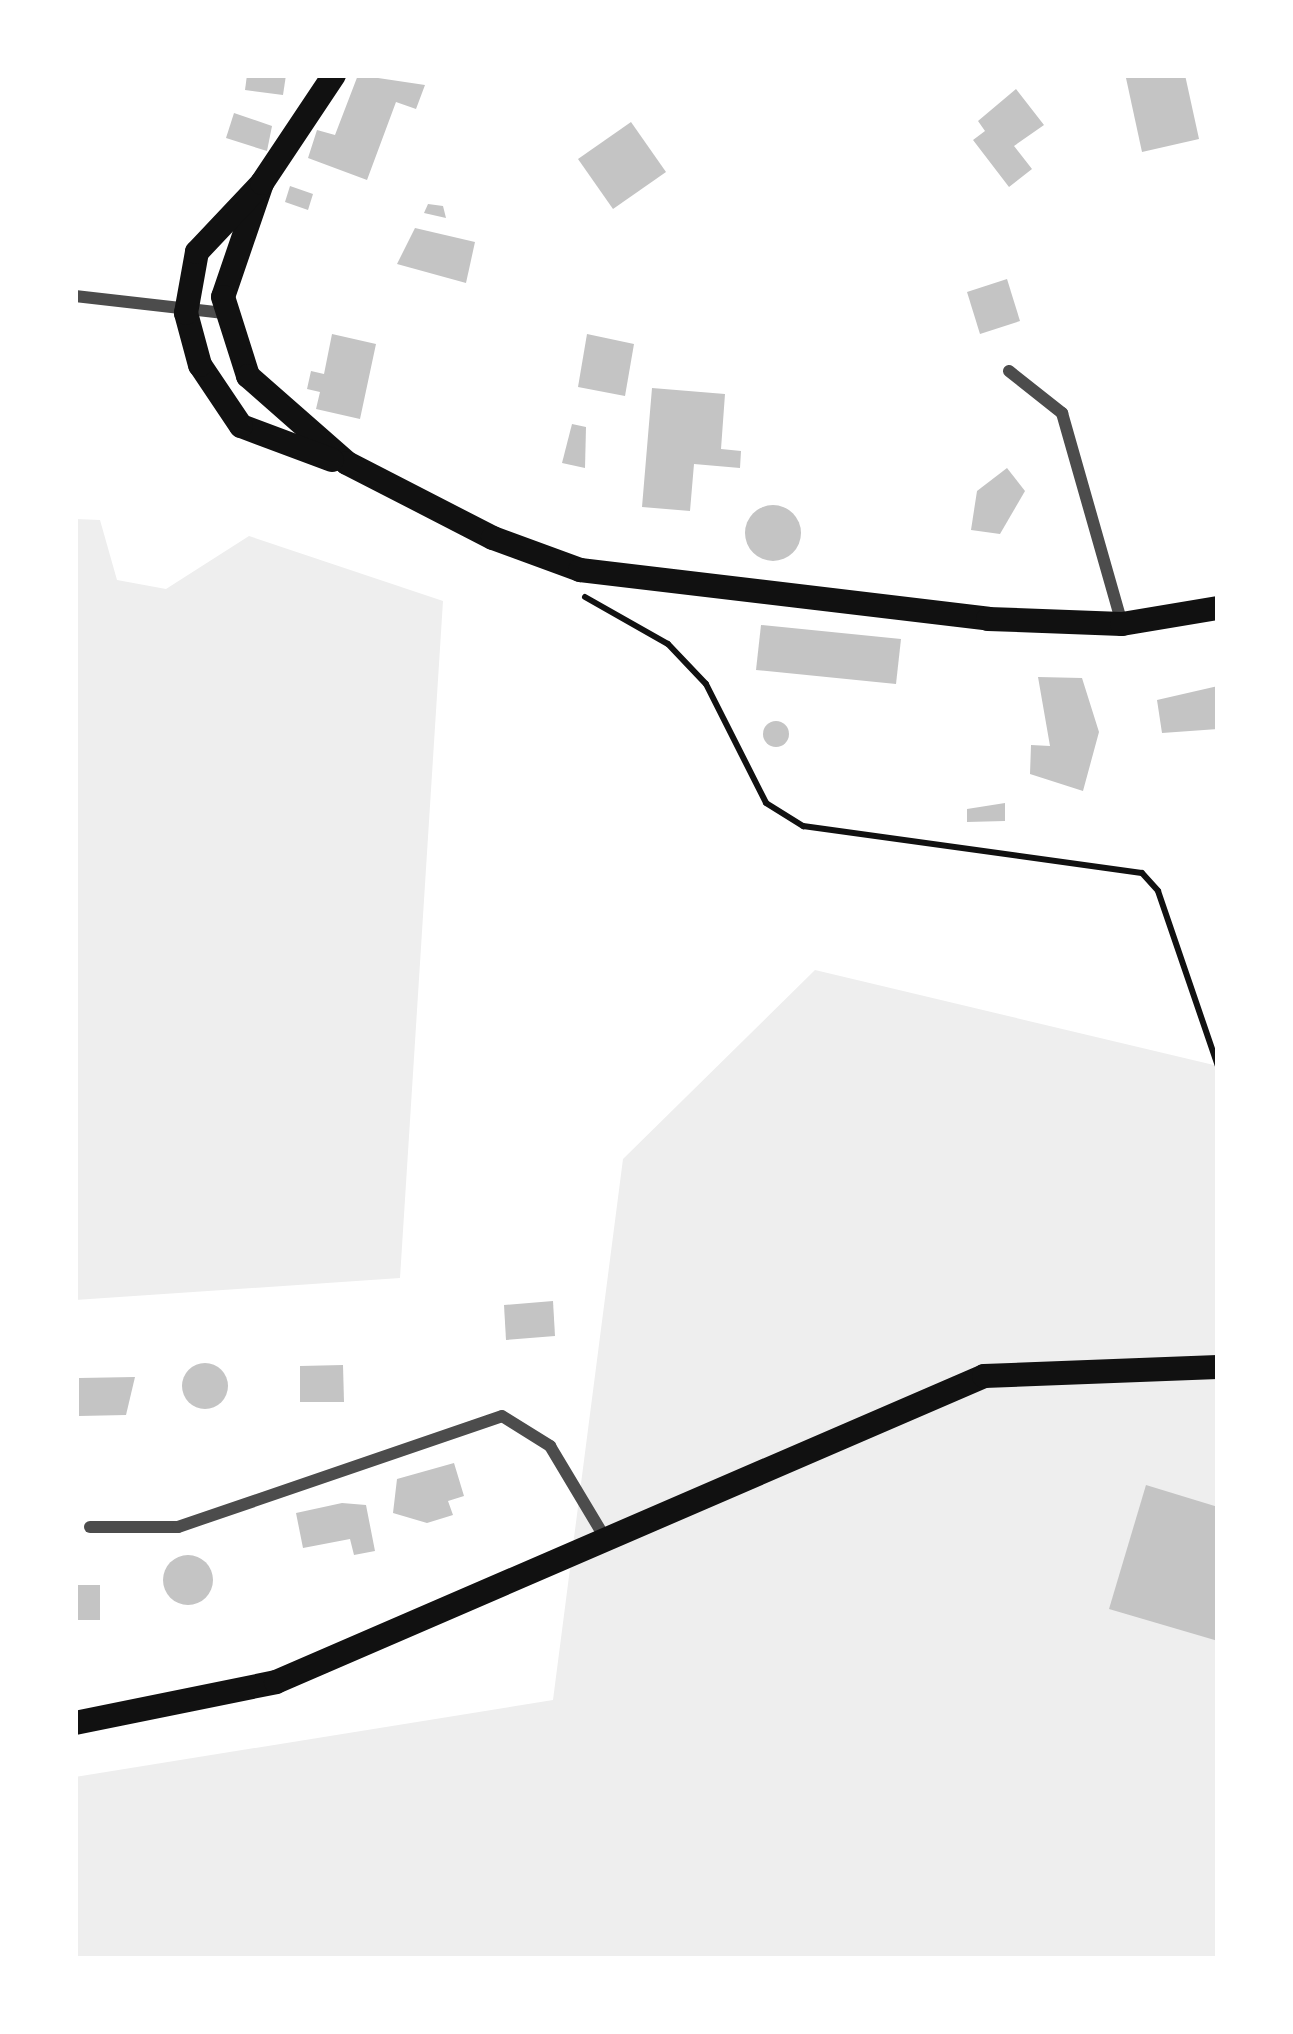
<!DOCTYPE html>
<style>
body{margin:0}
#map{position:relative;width:1293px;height:2034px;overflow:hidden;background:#fff;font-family:Barlow,sans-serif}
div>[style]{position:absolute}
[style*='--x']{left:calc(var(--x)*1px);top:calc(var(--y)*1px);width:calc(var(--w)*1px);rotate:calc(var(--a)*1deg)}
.green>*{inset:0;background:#eee}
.building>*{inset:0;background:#c4c4c4}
.round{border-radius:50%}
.path>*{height:6px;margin:-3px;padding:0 3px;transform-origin:3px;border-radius:3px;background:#111}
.minor>*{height:12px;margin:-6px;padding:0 6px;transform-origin:6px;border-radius:6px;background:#4c4c4c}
.secondary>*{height:24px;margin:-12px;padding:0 12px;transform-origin:12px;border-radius:12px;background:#111}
span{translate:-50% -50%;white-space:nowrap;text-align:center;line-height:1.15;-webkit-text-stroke:12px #fff;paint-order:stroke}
.frame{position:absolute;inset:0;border:78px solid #fff;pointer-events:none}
</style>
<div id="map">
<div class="green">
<i style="clip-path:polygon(75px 519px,100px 520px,117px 580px,166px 589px,249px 536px,443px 601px,400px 1278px,75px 1300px)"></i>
<i style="clip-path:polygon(815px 970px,1218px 1066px,1218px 1959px,75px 1959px,75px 1777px,553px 1700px,623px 1159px)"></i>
</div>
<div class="building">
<i style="clip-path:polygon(247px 75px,286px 75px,283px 95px,245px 90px)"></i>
<i style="clip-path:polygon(358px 75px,425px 85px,416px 109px,396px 102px,367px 180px,308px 158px,317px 130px,335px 135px)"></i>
<i style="clip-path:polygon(1185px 75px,1199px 139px,1142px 152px,1126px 78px)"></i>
<i style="clip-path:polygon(1016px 89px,1044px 125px,1014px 146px,1032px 169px,1009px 187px,973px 140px,985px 131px,978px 121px)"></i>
<i style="clip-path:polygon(234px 113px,272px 126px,267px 151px,226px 138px)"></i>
<i style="clip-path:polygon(631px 122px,666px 172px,613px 209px,578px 159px)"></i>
<i style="clip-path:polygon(290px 186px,313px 194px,308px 210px,285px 202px)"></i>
<i style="clip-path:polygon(428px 204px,443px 206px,446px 218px,424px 213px)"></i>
<i style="clip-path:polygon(415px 228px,475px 242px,466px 283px,397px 264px)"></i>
<i style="clip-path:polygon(1007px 279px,1020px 321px,980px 334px,967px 292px)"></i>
<i style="clip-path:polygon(332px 334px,376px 344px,360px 419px,316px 409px,320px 392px,307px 389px,311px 371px,324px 374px)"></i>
<i style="clip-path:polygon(587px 334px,634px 344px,625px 396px,578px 387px)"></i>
<i style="clip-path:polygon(652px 388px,725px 394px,721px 449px,741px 451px,740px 468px,694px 464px,690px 511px,642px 507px)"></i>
<i style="clip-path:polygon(572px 424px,586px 427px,585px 468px,562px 463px)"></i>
<i style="clip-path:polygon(1007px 468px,1025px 491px,1000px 534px,971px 530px,977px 491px)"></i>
<i class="round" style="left:745px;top:505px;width:56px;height:56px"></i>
<i style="clip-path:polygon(761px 625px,901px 639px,896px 684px,756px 670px)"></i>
<i style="clip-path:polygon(1038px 677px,1082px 678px,1099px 732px,1083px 791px,1030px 774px,1031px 745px,1050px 746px)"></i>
<i style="clip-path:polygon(1218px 686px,1218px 729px,1162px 733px,1157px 700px)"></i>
<i class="round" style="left:763px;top:721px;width:26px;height:26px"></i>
<i style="clip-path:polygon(1005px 803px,1005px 821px,967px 822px,967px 809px)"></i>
<i style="clip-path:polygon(553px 1301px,555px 1336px,506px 1340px,504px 1305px)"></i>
<i class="round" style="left:182px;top:1363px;width:46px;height:46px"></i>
<i style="clip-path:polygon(343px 1365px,344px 1402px,300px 1402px,300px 1366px)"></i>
<i style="clip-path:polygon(135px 1377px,126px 1415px,79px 1416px,79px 1378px)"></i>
<i style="clip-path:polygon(454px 1463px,464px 1496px,448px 1501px,453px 1515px,427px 1523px,393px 1513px,397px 1479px)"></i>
<i style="clip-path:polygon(1146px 1485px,1218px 1507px,1218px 1641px,1109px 1609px)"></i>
<i style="clip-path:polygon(342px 1503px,366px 1505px,375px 1551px,354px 1555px,350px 1539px,303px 1548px,296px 1513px)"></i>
<i class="round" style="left:163px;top:1555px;width:50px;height:50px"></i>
<i style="clip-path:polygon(75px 1585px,100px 1585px,100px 1620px,75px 1620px)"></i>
</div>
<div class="path">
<i style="--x:585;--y:597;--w:95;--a:29.5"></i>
<i style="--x:668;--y:644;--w:55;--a:46.5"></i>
<i style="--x:706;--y:684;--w:133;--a:63.2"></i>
<i style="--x:766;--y:803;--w:44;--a:31.9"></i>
<i style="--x:803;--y:826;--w:342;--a:7.9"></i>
<i style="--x:1142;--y:873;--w:24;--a:48"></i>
<i style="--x:1158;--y:891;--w:185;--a:71.1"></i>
</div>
<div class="minor">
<i style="--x:75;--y:296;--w:150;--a:6.5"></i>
<i style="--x:1009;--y:371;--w:68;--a:38.4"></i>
<i style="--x:1062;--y:413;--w:218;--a:74.1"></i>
<i style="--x:90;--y:1527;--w:88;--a:0"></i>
<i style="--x:178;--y:1527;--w:342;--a:-18.9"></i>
<i style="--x:502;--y:1416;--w:57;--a:32"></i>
<i style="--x:550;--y:1446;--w:107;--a:59.1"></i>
</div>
<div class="secondary">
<i style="--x:262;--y:183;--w:120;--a:108.9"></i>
<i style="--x:223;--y:297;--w:83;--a:72.4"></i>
<i style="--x:248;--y:376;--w:132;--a:41.3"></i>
<i style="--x:347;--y:463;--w:164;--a:27.2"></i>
<i style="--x:493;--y:538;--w:93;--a:20.2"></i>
<i style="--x:580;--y:570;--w:411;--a:6.8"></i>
<i style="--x:988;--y:619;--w:134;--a:2.1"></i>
<i style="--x:1122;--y:624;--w:97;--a:-9.5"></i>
<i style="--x:332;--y:460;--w:97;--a:-159.5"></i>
<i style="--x:241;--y:426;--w:73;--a:-123.9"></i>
<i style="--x:200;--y:365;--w:54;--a:-105.1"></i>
<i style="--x:186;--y:313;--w:62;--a:-79.8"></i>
<i style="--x:197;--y:252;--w:95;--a:-46.7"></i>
<i style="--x:262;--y:183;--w:130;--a:-56.3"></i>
<i style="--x:75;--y:1723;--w:205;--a:-11.5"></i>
<i style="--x:276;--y:1682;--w:771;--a:-23.37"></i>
<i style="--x:984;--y:1376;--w:234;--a:-2.2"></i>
</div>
<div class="frame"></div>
</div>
